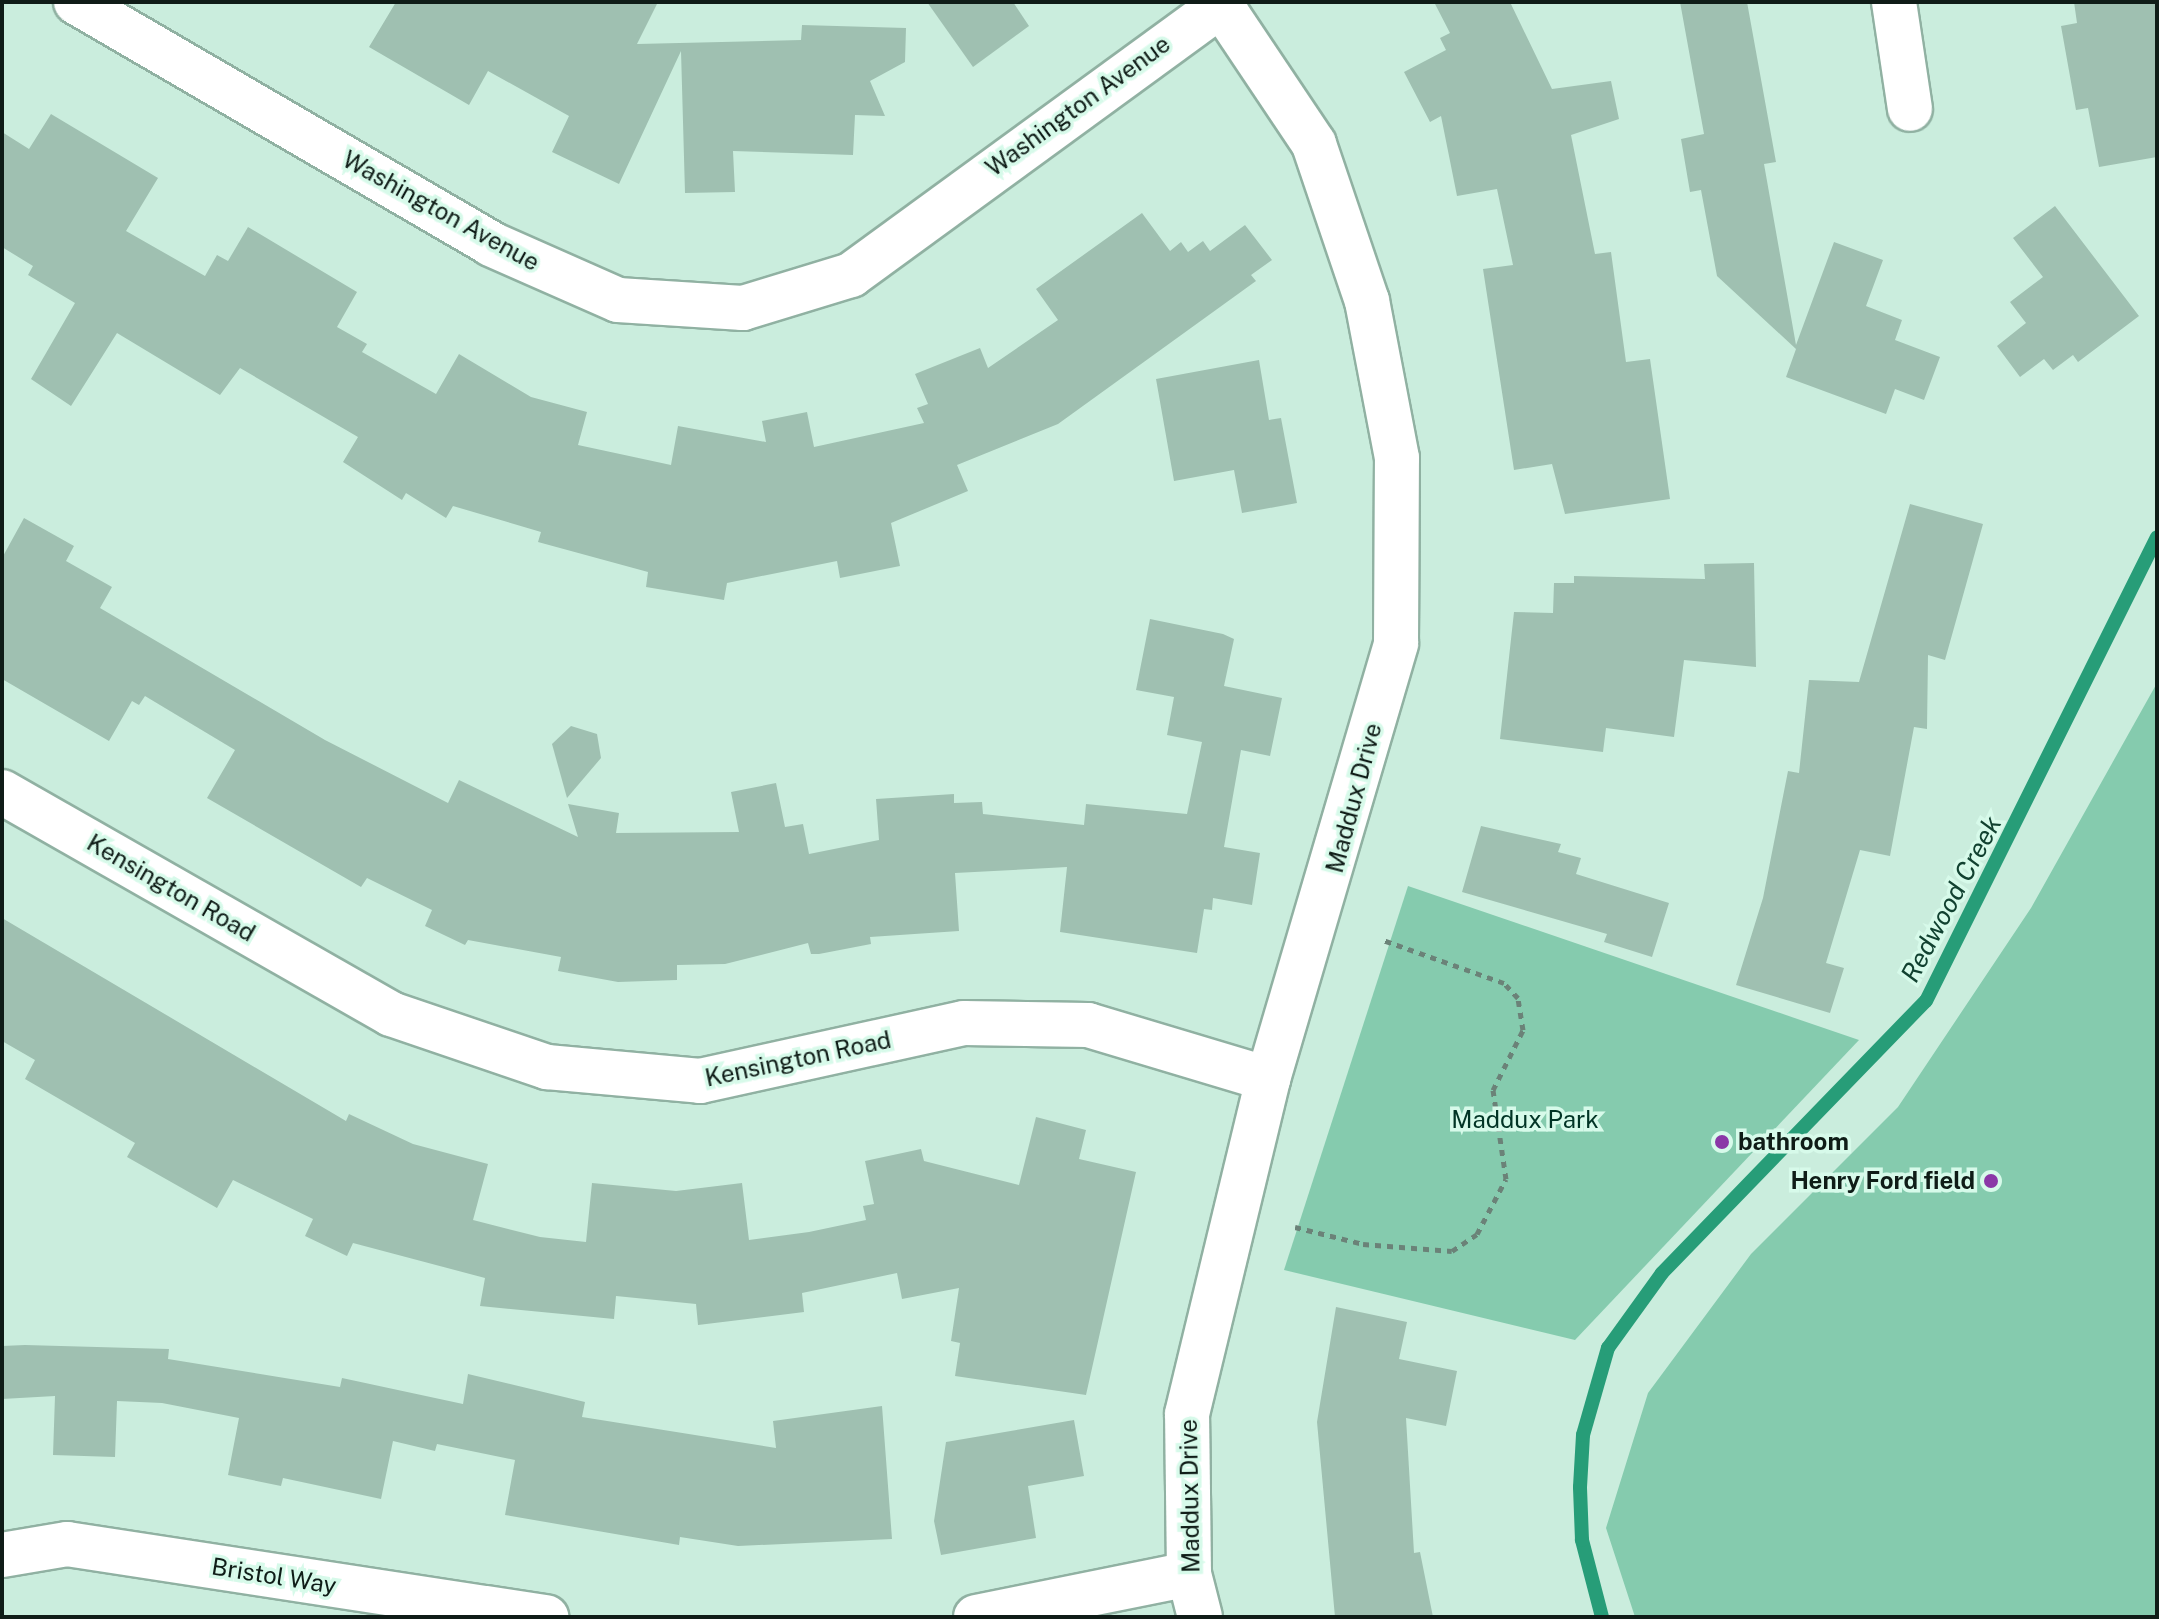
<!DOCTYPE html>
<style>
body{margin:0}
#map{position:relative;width:2159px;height:1619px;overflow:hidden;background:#caeddd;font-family:"Public Sans",sans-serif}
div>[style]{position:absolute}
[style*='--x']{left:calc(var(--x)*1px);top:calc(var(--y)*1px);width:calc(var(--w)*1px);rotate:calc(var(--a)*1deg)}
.green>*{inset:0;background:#85cbae}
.stream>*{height:14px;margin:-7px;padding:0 7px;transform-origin:7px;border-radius:7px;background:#279d78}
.building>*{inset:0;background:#9fc0b1}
.path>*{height:5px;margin-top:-2.5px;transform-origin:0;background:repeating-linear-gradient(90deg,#6b8278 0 6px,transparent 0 12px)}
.roads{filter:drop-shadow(2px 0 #90b1a2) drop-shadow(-2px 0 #90b1a2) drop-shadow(0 2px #90b1a2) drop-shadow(0 -2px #90b1a2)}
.minor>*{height:44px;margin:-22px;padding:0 22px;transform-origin:22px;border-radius:22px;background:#fff}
.dots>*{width:22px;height:22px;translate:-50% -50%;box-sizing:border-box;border:4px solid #d7faea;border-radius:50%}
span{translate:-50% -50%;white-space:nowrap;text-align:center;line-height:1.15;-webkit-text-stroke:7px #d7faea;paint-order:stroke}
.street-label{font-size:24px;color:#0f1c17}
.park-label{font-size:24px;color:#013425}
.poi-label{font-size:24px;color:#0f1c17;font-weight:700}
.left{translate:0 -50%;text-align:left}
.right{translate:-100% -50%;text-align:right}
.water-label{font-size:26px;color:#114130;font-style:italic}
.frame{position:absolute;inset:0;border:4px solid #0f1c17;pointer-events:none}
</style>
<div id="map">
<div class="green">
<i style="clip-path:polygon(2157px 683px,2157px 1617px,1635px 1617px,1606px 1528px,1648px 1393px,1751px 1254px,1898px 1107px,2031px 908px)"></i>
<i style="clip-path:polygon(1408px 886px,1859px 1040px,1575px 1340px,1284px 1270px)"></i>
</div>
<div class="stream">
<i style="--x:1602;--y:1617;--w:80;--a:-104.6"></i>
<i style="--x:1582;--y:1540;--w:53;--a:-92.2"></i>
<i style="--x:1580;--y:1487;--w:52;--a:-86.7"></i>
<i style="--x:1583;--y:1435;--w:91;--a:-74"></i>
<i style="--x:1608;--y:1348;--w:92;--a:-54.2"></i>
<i style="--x:1662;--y:1273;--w:379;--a:-45.9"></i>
<i style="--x:1926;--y:1001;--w:518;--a:-63.53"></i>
</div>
<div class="building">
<i style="clip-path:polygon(396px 2px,658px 2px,637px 44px,801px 40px,802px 25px,906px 28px,905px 62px,870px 81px,885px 116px,855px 115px,853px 155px,733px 151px,735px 192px,685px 193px,681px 51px,619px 184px,552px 152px,569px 116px,488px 71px,469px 105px,369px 47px)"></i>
<i style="clip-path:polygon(927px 2px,1013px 2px,1029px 26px,973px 67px)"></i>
<i style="clip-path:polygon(1434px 2px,1510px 2px,1552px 89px,1611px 81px,1619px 119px,1571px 135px,1595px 254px,1611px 252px,1626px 362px,1650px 359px,1670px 499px,1565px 514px,1552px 464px,1514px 470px,1483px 269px,1513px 265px,1497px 189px,1457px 196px,1441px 116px,1430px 122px,1404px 72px,1446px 50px,1440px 38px,1450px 33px)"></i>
<i style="clip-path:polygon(1680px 2px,1747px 2px,1776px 162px,1764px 164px,1796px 345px,1834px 242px,1883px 260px,1866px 306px,1902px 320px,1895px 340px,1940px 357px,1924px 400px,1895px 389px,1886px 414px,1786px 377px,1796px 349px,1717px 276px,1701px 190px,1690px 192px,1681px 139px,1704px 134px)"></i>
<i style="clip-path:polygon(2074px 2px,2157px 2px,2157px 157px,2099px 167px,2088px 108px,2076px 110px,2061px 26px,2077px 23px)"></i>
<i style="clip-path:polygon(51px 114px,158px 178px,126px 231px,205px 276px,217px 255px,228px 261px,248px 227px,357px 292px,337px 327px,367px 344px,362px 352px,436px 394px,459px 354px,531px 397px,587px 412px,578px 445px,671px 465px,678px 426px,766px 442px,762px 421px,807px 412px,814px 447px,924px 423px,917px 408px,928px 404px,915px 374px,980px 348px,988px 368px,1058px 320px,1036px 289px,1142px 213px,1170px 251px,1181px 242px,1188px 252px,1203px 241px,1210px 251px,1245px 225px,1272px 260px,1251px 275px,1256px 281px,1058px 424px,957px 465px,968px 491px,891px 523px,900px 566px,840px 578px,837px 561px,727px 583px,724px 600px,646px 587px,648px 572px,538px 542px,541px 532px,453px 506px,446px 518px,406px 493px,402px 500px,343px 462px,358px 437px,240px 368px,220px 395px,117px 333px,71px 406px,31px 379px,75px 303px,28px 275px,33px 266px,2px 247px,2px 132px,29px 149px)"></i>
<i style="clip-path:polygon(2055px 206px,2139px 316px,2078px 362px,2073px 355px,2053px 370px,2044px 359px,2020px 377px,1997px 346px,2026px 323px,2010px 302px,2043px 277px,2013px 238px)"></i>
<i style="clip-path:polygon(1259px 360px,1269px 420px,1281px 418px,1297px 503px,1242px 513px,1234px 470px,1174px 481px,1156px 379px)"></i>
<i style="clip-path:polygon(1910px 504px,1983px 524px,1945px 660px,1928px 655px,1927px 729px,1914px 727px,1890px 856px,1860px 850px,1826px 963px,1844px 968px,1830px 1013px,1736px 985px,1763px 898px,1788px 771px,1799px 773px,1809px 680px,1859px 682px)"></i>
<i style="clip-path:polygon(24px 518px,74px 546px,66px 561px,112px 587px,100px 608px,325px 740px,448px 803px,459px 780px,578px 837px,568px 804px,619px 813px,616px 833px,739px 832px,731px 792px,776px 783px,785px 827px,803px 824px,809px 854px,879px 840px,876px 799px,954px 794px,954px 803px,982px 802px,983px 814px,1084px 825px,1086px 804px,1187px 814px,1202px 742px,1167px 735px,1174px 697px,1136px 690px,1150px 619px,1223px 634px,1234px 639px,1224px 686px,1282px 698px,1270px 756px,1241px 750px,1224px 847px,1260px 853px,1252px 905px,1213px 898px,1212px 910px,1204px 909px,1197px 953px,1060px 932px,1067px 867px,955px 873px,959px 931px,870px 937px,871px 944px,819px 954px,811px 954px,808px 943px,725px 964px,677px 965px,677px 980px,618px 982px,558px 971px,561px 957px,468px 940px,465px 945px,425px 926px,432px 910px,367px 878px,361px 887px,207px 798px,235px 750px,145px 696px,139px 705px,132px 701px,109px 741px,2px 679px,2px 558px)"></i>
<i style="clip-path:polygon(1754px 563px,1756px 667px,1684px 660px,1674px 737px,1606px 728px,1603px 752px,1500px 739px,1514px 612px,1553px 613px,1554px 583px,1574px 583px,1574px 576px,1705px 579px,1704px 564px)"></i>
<i style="clip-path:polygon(571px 726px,597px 734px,601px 758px,567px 798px,552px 744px)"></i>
<i style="clip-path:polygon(1481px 826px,1561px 844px,1558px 852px,1581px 858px,1576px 874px,1669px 903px,1652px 957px,1604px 942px,1607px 934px,1462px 892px)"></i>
<i style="clip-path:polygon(2px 918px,346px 1121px,349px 1114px,413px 1144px,488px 1164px,473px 1220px,540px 1237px,586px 1242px,592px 1183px,676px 1191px,742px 1183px,749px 1240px,809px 1232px,866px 1220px,863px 1206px,874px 1204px,865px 1161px,921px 1149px,924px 1161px,1019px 1185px,1036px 1117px,1086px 1130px,1079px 1159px,1136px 1172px,1086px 1395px,955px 1376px,960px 1343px,951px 1341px,959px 1288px,902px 1299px,897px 1273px,802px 1293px,804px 1312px,698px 1325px,696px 1304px,616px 1296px,614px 1319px,480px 1306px,485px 1278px,353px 1243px,347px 1256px,305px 1236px,313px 1219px,233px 1180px,217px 1208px,127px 1157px,135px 1143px,25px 1079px,35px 1060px,2px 1041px)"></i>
<i style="clip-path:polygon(1336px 1307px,1407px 1322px,1399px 1359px,1457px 1371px,1446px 1426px,1406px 1418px,1414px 1553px,1420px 1552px,1433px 1617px,1335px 1617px,1317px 1422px)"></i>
<i style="clip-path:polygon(25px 1345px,169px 1349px,168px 1359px,340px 1387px,342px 1378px,463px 1404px,468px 1374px,585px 1402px,582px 1417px,776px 1448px,773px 1421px,882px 1406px,892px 1539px,738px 1546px,680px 1537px,679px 1545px,505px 1515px,515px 1460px,437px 1444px,435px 1451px,393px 1441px,381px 1499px,283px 1478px,281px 1486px,228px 1475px,239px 1418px,162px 1403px,117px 1401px,115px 1457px,53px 1455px,55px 1396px,2px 1399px,2px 1346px)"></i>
<i style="clip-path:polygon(1074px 1420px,1084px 1476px,1028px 1486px,1036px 1538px,941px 1555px,934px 1521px,946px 1442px)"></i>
</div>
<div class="path">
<i style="--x:1295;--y:1227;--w:70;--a:14"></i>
<i style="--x:1363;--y:1244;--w:89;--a:4.5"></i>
<i style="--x:1452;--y:1251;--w:30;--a:-34"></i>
<i style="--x:1477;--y:1234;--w:62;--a:-62.2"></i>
<i style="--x:1506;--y:1179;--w:90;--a:-98.3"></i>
<i style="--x:1493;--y:1090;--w:67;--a:-63.4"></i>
<i style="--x:1523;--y:1030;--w:32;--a:-99"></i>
<i style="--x:1518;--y:998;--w:21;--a:-133"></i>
<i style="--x:1504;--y:983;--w:128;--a:-160.4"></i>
</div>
<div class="roads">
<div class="minor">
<i style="--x:76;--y:2;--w:480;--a:30.2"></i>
<i style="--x:491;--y:244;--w:139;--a:23.8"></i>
<i style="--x:618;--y:300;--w:125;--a:3.7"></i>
<i style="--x:743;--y:308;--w:113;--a:-17"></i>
<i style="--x:851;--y:275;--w:463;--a:-36.1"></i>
<i style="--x:1894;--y:2;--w:108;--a:81.5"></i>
<i style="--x:2;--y:792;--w:448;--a:29.7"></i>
<i style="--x:391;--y:1014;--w:165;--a:18.8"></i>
<i style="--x:547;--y:1067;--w:154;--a:5.2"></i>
<i style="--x:700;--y:1081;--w:270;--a:-12.4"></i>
<i style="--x:964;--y:1023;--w:124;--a:0.9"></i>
<i style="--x:1088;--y:1025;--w:188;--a:16.7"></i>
<i style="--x:2;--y:1555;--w:66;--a:-9.6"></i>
<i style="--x:67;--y:1544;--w:485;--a:8.7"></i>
<i style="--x:976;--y:1617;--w:217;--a:-11.4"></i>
<i style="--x:1200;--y:1617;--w:44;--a:-104.3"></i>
<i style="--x:1189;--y:1574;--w:160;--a:-90.7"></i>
<i style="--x:1187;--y:1414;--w:345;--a:-76.4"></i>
<i style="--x:1268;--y:1079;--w:454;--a:-73.6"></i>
<i style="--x:1396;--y:643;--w:185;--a:-89.7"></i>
<i style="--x:1397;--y:458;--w:160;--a:-100.8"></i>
<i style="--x:1367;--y:301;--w:166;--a:-108.7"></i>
<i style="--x:1314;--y:144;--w:171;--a:-123.8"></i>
</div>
</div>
<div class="dots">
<i style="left:1722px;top:1142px;background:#8b38a7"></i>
<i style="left:1991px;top:1181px;background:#8b38a7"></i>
</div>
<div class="street-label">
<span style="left:1078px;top:106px;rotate:-36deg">Washington Avenue</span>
<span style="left:441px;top:211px;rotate:29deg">Washington Avenue</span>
<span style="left:1354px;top:798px;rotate:-75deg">Maddux Drive</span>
<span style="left:171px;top:888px;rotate:30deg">Kensington Road</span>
<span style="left:798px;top:1059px;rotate:-12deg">Kensington Road</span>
<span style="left:1190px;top:1496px;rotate:-91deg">Maddux Drive</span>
<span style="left:274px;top:1576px;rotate:9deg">Bristol Way</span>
</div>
<div class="park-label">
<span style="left:1525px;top:1120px">Maddux Park</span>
</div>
<div class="poi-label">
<span class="left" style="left:1738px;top:1142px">bathroom</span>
<span class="right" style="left:1975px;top:1181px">Henry Ford field</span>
</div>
<div class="water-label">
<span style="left:1951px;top:899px;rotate:-62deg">Redwood Creek</span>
</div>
<div class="frame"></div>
</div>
